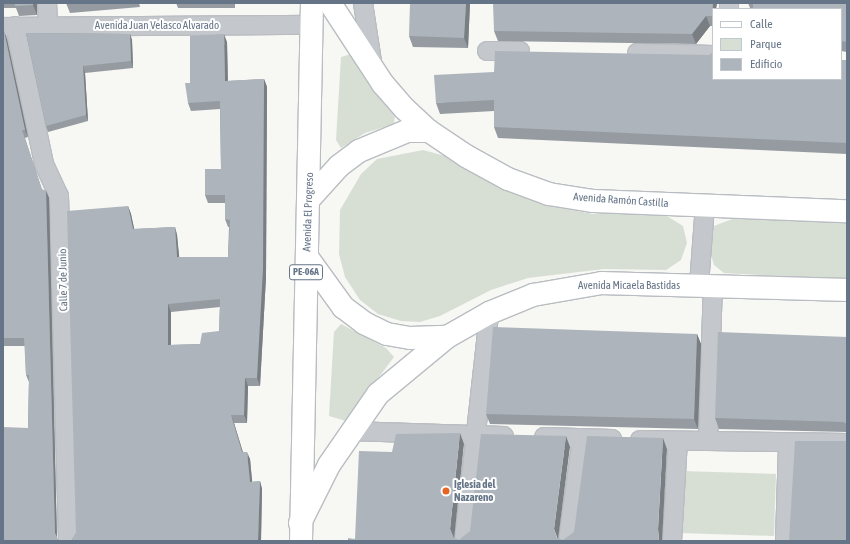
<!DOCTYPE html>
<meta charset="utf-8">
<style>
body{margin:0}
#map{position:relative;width:850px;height:544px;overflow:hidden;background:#f7f7f4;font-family:"Asap Condensed",sans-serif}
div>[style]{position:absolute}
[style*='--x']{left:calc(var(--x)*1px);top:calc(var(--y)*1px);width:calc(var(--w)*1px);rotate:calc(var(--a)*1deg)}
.green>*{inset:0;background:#d7dfd5}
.roads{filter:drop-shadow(1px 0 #b9bdc2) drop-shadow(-1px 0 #b9bdc2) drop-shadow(0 1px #b9bdc2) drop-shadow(0 -1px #b9bdc2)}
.minor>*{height:18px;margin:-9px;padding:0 9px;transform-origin:9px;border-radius:9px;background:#c4c7cb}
.secondary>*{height:22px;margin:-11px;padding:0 11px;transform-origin:11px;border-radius:11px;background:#fff}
.trunk>*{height:22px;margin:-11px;padding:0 11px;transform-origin:11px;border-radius:11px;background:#fff}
.wall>*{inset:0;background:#959ba1}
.shaded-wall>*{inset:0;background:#797e83}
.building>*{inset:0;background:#adb4bb}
.dots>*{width:11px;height:11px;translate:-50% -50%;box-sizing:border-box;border:2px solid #fff;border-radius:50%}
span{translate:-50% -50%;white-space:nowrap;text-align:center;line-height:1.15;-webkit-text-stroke:4px #fff;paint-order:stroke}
.shield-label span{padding:1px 3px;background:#fff;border:1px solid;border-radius:3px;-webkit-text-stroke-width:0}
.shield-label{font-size:10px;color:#657486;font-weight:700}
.street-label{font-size:11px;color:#657486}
.poi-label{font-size:11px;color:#657486;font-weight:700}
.left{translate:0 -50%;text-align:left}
.frame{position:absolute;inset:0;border:4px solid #657486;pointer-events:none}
.legend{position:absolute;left:712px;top:8px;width:130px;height:72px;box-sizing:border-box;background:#fff;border:1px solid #c1c7cf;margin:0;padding:5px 7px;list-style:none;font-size:12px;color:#657486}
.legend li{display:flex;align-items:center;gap:8px;height:20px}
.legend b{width:20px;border:1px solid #c1c7cf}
</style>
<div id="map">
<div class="green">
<i style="clip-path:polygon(351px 54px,395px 115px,394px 124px,365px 133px,341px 148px,336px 140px,341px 57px)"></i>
<i style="clip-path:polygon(423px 150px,449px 157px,507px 189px,551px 206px,593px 214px,650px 212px,667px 216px,683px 226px,687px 243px,681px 260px,666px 270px,604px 269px,528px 278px,491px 290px,440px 316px,420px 322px,401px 321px,378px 314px,360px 300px,345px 277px,339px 254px,340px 210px,361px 174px,377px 159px)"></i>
<i style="clip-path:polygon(735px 218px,847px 222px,847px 280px,724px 273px,714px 265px,707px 241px,714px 226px)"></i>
<i style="clip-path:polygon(341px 324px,386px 348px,394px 357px,346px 421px,329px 416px,334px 332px)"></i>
<i style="clip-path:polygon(682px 471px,776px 474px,774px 536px,680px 533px)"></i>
</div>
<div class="roads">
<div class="minor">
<i style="--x:47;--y:3;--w:22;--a:87"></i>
<i style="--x:363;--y:3;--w:66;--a:81.3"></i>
<i style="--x:729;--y:9;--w:6;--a:-90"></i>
<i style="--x:15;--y:26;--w:141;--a:78.1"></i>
<i style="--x:44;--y:164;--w:35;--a:65"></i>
<i style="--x:59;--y:196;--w:345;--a:88.5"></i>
<i style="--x:4;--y:27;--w:307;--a:-0.4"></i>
<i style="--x:487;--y:51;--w:33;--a:0"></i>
<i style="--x:637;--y:53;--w:76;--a:1.5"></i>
<i style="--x:699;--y:285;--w:80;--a:-85.7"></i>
<i style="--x:350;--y:431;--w:154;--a:1.9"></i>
<i style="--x:544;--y:437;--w:68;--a:1.7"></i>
<i style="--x:640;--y:440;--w:207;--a:0.8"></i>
<i style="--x:708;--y:441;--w:156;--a:-88.2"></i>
<i style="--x:464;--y:541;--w:229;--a:-83.7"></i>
<i style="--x:568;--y:541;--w:103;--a:-82.2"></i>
<i style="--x:672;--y:541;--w:100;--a:-86.6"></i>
<i style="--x:785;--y:541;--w:98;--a:-88.2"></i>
</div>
<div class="secondary">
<i style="--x:330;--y:3;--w:97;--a:56.8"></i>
<i style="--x:383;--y:84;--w:33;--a:49"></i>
<i style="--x:405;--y:109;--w:33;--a:43"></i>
<i style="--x:429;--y:131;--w:45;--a:34"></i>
<i style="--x:466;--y:156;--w:48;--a:28.7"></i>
<i style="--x:508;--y:179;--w:44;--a:20.1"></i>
<i style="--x:549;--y:194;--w:45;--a:9"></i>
<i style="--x:593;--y:201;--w:254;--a:2.3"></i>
<i style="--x:300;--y:523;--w:65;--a:-63.4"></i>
<i style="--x:329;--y:465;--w:86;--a:-55.4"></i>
<i style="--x:378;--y:394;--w:89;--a:-39.6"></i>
<i style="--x:447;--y:337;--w:48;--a:-29.7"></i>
<i style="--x:489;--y:313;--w:48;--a:-22.2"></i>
<i style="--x:533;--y:295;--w:70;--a:-9.9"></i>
<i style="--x:602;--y:283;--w:245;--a:1.6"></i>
</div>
<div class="trunk">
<i style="--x:310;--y:198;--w:43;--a:-47.8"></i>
<i style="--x:339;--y:166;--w:25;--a:-37"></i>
<i style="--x:359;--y:151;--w:52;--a:-22.6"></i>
<i style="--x:407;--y:131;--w:22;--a:0"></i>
<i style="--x:307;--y:257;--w:62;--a:54.2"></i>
<i style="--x:343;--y:307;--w:26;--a:37"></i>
<i style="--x:364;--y:323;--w:25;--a:26"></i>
<i style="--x:387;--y:334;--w:23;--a:10"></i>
<i style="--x:410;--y:338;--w:37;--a:-2"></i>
<i style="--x:301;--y:541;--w:538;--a:-88.83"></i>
</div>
</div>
<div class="wall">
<i style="clip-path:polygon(3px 3px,37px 3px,37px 15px,19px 16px,16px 8px,3px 8px)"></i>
<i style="clip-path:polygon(66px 3px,139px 3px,140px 7px,70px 13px)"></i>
<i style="clip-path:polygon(176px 3px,235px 3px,235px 8px,178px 8px)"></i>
<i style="clip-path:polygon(470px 3px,468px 48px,413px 47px,409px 36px)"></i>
<i style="clip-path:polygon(717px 3px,716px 9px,713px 9px,713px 26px,710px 26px,696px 44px,498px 41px,494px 31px)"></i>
<i style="clip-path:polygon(748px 3px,847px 3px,847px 52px,841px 51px,841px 9px,753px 8px,750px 8px)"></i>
<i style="clip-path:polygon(3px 31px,7px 39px,28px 137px,25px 138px,42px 190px,46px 191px,49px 198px,57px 538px,3px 541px,28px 428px,29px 382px,26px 375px,25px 346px,3px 346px)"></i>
<i style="clip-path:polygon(26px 33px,130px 34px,132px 40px,133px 68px,85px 73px,88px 121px,48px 132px,46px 126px)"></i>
<i style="clip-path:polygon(evenodd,227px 42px,228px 81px,264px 79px,267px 87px,266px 277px,260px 386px,248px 386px,247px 423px,234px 423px,243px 452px,250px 459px,252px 482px,260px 481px,262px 489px,261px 541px,71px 541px,76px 533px,128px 206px,131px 214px,134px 229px,175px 227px,177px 235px,179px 257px,228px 257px,229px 227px,228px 227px,225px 219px,225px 203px,208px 203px,205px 195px,221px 169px,220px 109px,191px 111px,188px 103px,190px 83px,227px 42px,220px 307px,219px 331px,200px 344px,171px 345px,171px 312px,220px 307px)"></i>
<i style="clip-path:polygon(847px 60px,847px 154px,498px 138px,494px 127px,494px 111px,440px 114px,436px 103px)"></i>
<i style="clip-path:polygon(697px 334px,701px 344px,698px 429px,490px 424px,486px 414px)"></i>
<i style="clip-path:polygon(847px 337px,847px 432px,719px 429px,715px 418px)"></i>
</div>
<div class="shaded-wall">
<i style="clip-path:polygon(33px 3px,37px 3px,37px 15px,33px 5px)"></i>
<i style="clip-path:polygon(466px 3px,470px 3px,468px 48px,464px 38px)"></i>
<i style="clip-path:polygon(713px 3px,717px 3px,716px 9px,713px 9px,713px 19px,712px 16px)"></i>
<i style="clip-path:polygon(706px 16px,710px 26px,696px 44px,692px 34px)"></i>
<i style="clip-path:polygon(4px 31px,7px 39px,28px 137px,25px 130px)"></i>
<i style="clip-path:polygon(130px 34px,132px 40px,133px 68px,131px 61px)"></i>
<i style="clip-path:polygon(224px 34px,227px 42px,228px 89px,225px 81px)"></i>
<i style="clip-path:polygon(83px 66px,85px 73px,88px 121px,86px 115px)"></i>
<i style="clip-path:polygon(264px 79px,267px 87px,266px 277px,260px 386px,257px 378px)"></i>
<i style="clip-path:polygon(46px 191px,49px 198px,57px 541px,55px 533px)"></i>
<i style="clip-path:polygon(128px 206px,131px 214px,136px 237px,133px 229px)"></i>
<i style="clip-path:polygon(175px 227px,177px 235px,180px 265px,177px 257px)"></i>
<i style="clip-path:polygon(168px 304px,171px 312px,171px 353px,168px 345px)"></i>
<i style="clip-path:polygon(697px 334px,701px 344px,698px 429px,694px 419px)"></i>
<i style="clip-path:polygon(245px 378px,248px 386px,247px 423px,244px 415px)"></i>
<i style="clip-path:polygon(231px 415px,234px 423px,245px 460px,242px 452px)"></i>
<i style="clip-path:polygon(460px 433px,464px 444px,454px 540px,450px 529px)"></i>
<i style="clip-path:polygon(566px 436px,570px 447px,558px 540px,554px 529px)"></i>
<i style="clip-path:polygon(663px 438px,667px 449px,662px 541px,659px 541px,658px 529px)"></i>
<i style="clip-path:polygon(247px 452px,250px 459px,253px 490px,250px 482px)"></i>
<i style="clip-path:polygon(260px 481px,262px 489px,261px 541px,258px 541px)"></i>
</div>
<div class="building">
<i style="clip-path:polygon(15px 3px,33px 3px,33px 5px,15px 6px)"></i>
<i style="clip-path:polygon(410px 3px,466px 3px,464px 38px,409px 36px)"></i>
<i style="clip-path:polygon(493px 3px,713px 3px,712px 16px,706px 16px,692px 34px,494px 31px)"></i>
<i style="clip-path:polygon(753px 3px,847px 3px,847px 42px,841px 41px,841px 9px,753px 9px)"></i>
<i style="clip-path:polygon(3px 31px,4px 31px,25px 130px,22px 130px,42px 189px,46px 191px,55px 533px,59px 541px,3px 541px,3px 427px,28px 428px,29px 375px,26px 375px,24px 338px,3px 338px)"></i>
<i style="clip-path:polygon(26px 33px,130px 34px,131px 61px,83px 66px,86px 115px,46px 126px)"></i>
<i style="clip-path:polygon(evenodd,224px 34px,225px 81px,264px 79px,263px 269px,257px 378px,245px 378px,244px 415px,231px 415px,242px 452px,247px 452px,250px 482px,260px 481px,258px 541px,71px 541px,76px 533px,67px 211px,128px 206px,133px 229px,175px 227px,177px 257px,228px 257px,230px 220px,225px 219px,225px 195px,205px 195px,205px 169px,221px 169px,220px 101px,188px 103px,185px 83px,190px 83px,190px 36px,224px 34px,220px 299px,219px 331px,202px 333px,200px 344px,168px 345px,168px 304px,220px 299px)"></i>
<i style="clip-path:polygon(495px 51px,709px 55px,713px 52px,713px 79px,841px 79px,841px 60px,847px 60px,847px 143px,494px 127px,494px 100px,436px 103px,434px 75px,494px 72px)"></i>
<i style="clip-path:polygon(493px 327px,697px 334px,694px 419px,486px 414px)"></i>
<i style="clip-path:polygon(718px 332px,847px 337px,847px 424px,843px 422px,715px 418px)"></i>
<i style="clip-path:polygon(460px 433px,450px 529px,454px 538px,459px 540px,470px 531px,481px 434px,566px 436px,554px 529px,557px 538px,563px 540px,574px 532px,587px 436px,663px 438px,658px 529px,659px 541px,348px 541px,348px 538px,355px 539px,359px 451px,392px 452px,396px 434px)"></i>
<i style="clip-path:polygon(795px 441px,847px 441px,847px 541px,789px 541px)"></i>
</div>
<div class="dots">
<i style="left:446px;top:491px;background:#e76523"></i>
</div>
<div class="shield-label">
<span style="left:306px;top:272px">PE-06A</span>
</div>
<div class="street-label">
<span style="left:157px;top:25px">Avenida Juan Velasco Alvarado</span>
<span style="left:621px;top:200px;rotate:4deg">Avenida Ramón Castilla</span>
<span style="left:308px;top:212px;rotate:-88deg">Avenida El Progreso</span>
<span style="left:63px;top:280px;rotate:-91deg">Calle 7 de Junio</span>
<span style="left:629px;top:285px">Avenida Micaela Bastidas</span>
</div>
<div class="poi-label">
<span class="left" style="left:454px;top:491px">Iglesia del<br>Nazareno</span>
</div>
<div class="frame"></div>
<ul class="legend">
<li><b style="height:5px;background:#fff"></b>Calle</li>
<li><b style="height:11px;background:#d7dfd5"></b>Parque</li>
<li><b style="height:11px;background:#adb4bb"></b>Edificio</li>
</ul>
</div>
